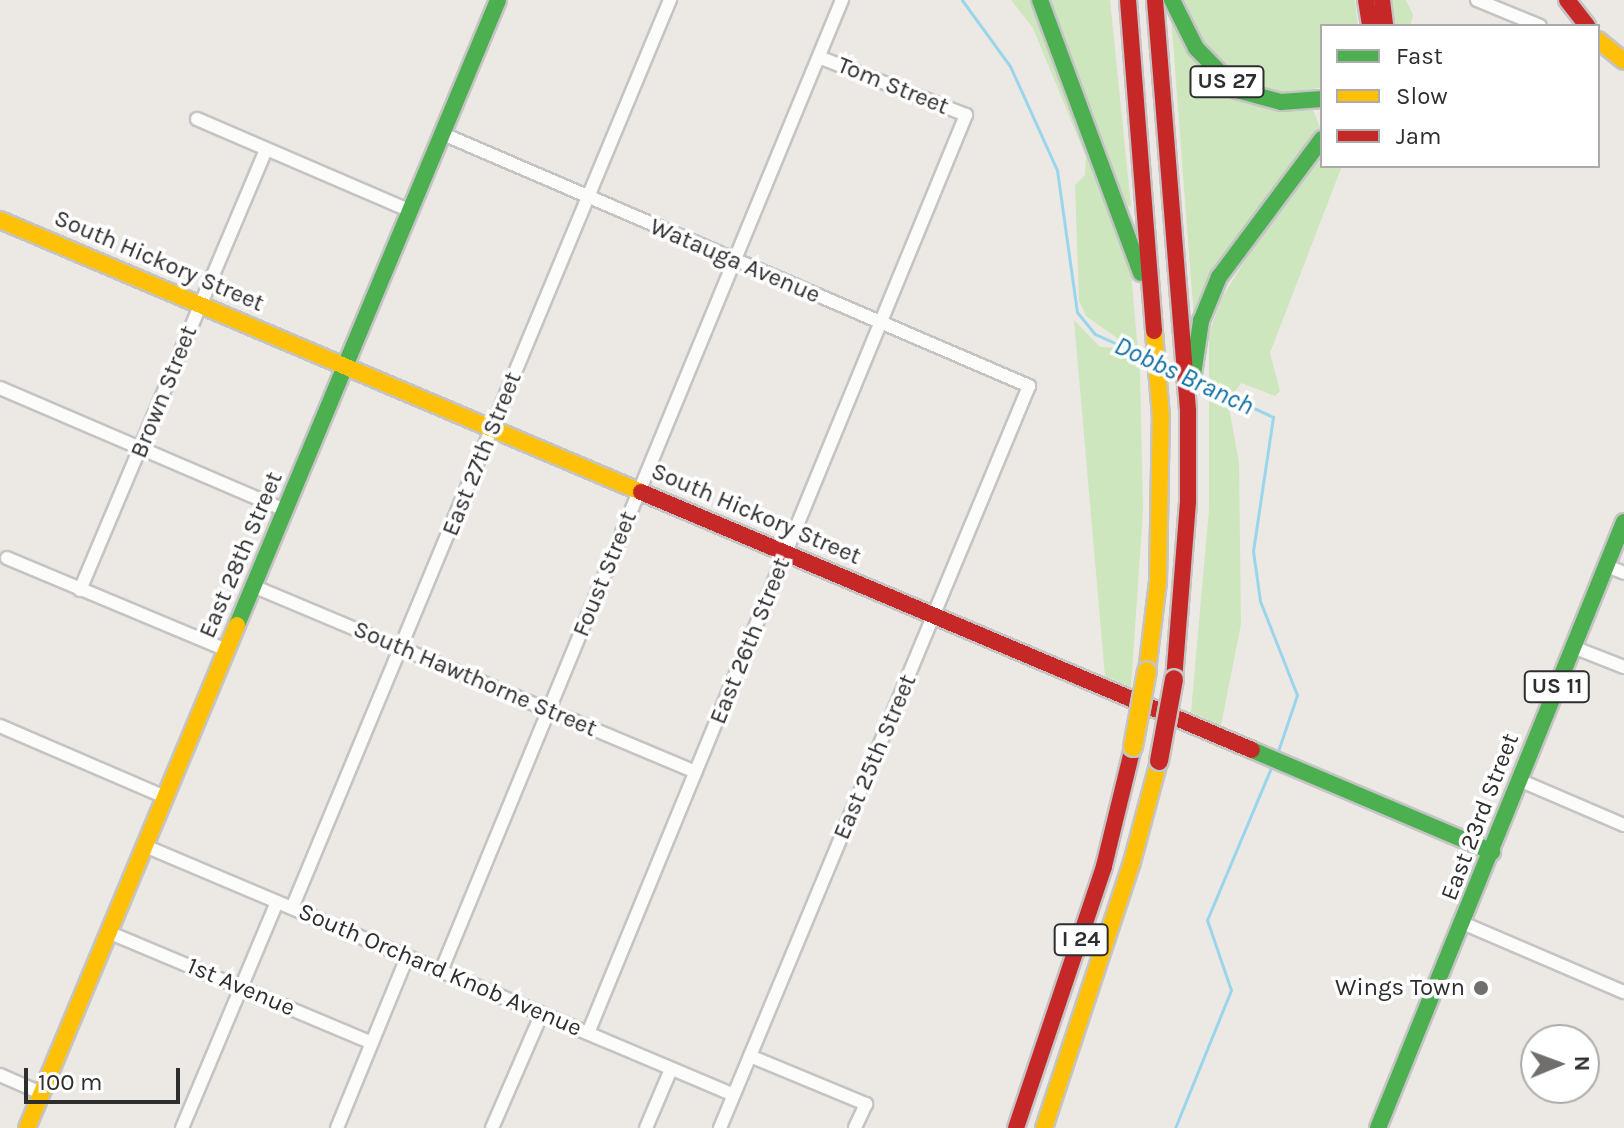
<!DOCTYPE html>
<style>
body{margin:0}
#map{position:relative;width:1624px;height:1128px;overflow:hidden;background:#ece8e4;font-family:Karla,sans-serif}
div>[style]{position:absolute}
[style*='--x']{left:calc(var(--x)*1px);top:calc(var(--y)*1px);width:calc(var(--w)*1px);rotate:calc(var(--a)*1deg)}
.green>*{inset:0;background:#cee6be}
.stream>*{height:3px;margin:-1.5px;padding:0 1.5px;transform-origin:1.5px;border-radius:1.5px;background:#99d6ec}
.roads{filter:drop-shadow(2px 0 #c5c4c5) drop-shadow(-2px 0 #c5c4c5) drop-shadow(0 2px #c5c4c5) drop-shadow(0 -2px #c5c4c5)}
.street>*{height:12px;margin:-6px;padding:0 6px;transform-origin:6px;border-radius:6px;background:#fcfcfb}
.fast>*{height:16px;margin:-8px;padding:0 8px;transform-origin:8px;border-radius:8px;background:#4caf50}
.slow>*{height:16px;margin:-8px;padding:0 8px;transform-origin:8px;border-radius:8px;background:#ffc107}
.jam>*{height:16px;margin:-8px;padding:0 8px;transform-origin:8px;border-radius:8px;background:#c62828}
.bridges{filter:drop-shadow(2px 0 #c6c5c4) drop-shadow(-2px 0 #c6c5c4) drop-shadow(0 2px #c6c5c4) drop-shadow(0 -2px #c6c5c4)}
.slow-bridge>*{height:18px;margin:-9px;padding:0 9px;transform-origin:9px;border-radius:9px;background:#ffc107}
.jam-bridge>*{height:18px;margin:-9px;padding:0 9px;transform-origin:9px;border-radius:9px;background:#c62828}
.dots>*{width:22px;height:22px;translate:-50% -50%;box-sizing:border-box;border:4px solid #fff;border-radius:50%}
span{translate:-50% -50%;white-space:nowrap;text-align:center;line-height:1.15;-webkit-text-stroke:7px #fff;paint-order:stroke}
.shield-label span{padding:2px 6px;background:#fff;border:2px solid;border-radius:6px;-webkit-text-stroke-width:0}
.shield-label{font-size:22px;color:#2e2e2e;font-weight:700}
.street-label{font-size:24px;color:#2e2e2e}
.poi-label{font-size:24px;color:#2e2e2e}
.right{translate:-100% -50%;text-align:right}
.water-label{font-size:26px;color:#0d6fa3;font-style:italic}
.legend{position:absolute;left:1320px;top:24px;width:280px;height:144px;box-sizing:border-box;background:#fff;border:2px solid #ababab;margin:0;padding:10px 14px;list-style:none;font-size:24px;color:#2e2e2e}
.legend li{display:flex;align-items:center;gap:16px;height:40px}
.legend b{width:40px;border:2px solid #ababab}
.north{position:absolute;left:1520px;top:1024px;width:80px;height:80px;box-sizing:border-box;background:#fff;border:2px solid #ababab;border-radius:50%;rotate:89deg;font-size:22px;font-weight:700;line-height:32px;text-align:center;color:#2e2e2e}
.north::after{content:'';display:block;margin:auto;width:28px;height:36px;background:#706f6e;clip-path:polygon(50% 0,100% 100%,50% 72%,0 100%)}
.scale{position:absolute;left:24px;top:1068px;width:156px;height:36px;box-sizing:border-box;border:4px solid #2e2e2e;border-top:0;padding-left:10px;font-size:24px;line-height:28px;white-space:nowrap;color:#2e2e2e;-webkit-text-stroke:6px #fff;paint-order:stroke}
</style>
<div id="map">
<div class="green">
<i style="clip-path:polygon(1011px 0,1033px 0,1130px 261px,1140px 374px,1143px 510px,1131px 687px,1105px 676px,1074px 320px,1100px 347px,1118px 348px,1117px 338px,1086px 316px,1079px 301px,1075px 185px,1085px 175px,1086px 157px,1033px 28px)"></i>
<i style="clip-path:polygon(1047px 0,1110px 0,1131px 206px,1124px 207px)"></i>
<i style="clip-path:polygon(1182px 0,1355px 0,1358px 26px,1322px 26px,1322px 87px,1285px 95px,1249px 87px,1201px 42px)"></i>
<i style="clip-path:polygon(1390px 0,1406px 0,1413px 15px,1410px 26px,1393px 26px)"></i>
<i style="clip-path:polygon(1171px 17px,1212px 76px,1312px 107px,1321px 130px,1194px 319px)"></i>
<i style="clip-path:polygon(1322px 157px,1322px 166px,1342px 166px,1270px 353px,1280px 391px,1275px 396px,1241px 383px,1228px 402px,1239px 463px,1241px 624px,1221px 725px,1191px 712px,1209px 509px,1209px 334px,1221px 299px,1249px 254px)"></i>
</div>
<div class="stream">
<i style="--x:962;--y:0;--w:82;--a:54"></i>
<i style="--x:1010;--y:66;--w:114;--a:65.7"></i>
<i style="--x:1057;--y:170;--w:143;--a:82"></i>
<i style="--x:1077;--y:312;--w:28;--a:51"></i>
<i style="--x:1095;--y:334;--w:58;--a:24.4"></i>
<i style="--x:1198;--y:382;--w:83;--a:25"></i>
<i style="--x:1273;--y:417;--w:135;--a:98.5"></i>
<i style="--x:1253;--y:551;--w:50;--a:82"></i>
<i style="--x:1260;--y:601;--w:101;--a:68.5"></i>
<i style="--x:1297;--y:695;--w:62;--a:108.7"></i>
<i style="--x:1175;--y:1128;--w:149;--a:-67.9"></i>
<i style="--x:1231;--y:990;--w:74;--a:-108.9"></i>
<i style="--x:1207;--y:920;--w:168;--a:-67.2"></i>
</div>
<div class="roads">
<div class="street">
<i style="--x:1477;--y:0;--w:68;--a:22.4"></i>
<i style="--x:197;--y:119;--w:233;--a:23.3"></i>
<i style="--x:443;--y:134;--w:638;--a:23.27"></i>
<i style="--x:1029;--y:386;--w:804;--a:112.61"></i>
<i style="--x:0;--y:388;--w:310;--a:23.2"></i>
<i style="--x:7;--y:558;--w:238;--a:22.7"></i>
<i style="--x:1607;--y:566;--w:18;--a:22"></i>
<i style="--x:253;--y:586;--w:480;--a:22.8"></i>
<i style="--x:80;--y:590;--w:478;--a:-67.1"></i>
<i style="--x:1573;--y:647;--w:55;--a:21.4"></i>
<i style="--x:0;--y:726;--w:180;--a:23.3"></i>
<i style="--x:1519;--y:780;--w:114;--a:23.2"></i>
<i style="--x:145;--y:846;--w:639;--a:22.92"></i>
<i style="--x:292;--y:908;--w:984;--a:-67.4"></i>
<i style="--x:1465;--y:924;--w:173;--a:23.2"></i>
<i style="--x:108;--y:932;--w:286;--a:22.8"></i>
<i style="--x:441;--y:971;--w:1051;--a:-67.56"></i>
<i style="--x:588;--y:1033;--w:993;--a:-67.62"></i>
<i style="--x:966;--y:115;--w:158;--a:-158.5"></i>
<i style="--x:750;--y:1056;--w:126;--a:22.5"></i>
<i style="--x:866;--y:1104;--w:26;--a:115"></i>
<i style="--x:0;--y:1075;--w:45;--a:23.7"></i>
<i style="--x:182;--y:1128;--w:245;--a:-67.2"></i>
<i style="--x:337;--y:1128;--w:185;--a:-67.7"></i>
<i style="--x:492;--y:1128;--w:125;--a:-66.5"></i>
<i style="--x:646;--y:1128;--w:64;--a:-67"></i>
</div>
<div class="fast">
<i style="--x:1040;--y:0;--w:291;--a:69.7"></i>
<i style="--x:1172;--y:0;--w:54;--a:63.4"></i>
<i style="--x:1196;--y:48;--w:59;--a:45.7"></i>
<i style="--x:1237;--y:90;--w:46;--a:15.3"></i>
<i style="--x:1281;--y:102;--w:41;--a:-4.2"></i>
<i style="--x:1193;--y:374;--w:54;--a:-81.4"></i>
<i style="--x:1201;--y:321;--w:48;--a:-67.8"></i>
<i style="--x:1219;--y:277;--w:172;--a:-53.3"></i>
<i style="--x:237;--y:625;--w:677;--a:-67.33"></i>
<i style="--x:1252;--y:750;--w:261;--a:23"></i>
<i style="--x:1378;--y:1128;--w:654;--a:-67.91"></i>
</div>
<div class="slow">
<i style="--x:1598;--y:40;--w:33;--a:39"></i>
<i style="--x:0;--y:220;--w:696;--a:22.99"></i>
<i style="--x:1147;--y:671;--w:91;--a:-83"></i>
<i style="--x:1158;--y:581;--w:164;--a:-89"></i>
<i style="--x:1161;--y:417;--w:86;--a:-94.7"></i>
<i style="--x:27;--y:1128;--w:545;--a:-67.34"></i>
<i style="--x:1044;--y:1128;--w:280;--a:-71.7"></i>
<i style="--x:1132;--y:862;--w:105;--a:-75"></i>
</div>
<div class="jam">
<i style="--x:1128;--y:0;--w:332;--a:85.5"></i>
<i style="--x:1155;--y:0;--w:412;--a:85.4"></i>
<i style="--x:1188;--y:411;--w:91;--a:90"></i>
<i style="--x:1188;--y:502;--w:178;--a:94.5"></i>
<i style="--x:1366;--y:0;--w:26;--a:81"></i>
<i style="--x:1382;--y:0;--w:26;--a:83"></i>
<i style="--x:1567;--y:0;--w:33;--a:52"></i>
<i style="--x:641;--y:492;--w:663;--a:22.89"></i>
<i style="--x:1016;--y:1128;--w:276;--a:-71.4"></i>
<i style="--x:1104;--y:866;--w:122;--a:-76.3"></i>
</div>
</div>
<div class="bridges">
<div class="slow-bridge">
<i style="--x:1133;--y:747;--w:77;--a:-79.6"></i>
</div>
<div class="jam-bridge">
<i style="--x:1159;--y:761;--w:83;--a:-79.6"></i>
</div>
</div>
<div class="dots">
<i style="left:1481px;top:988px;background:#706f6e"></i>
</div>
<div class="shield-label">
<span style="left:1227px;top:82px">US 27</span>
<span style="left:1557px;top:687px">US 11</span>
<span style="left:1081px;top:940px">I 24</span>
</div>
<div class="street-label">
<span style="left:893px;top:86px;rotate:22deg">Tom Street</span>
<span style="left:159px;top:261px;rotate:23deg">South Hickory Street</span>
<span style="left:735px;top:261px;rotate:23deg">Watauga Avenue</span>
<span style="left:164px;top:392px;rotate:-68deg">Brown Street</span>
<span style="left:482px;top:454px;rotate:-68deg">East 27th Street</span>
<span style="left:756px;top:514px;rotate:23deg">South Hickory Street</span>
<span style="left:241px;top:555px;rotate:-67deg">East 28th Street</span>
<span style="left:605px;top:574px;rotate:-68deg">Foust Street</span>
<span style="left:750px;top:641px;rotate:-68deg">East 26th Street</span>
<span style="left:475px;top:679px;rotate:23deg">South Hawthorne Street</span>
<span style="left:875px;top:757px;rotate:-67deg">East 25th Street</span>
<span style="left:1480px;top:817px;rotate:-69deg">East 23rd Street</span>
<span style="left:440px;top:970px;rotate:23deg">South Orchard Knob Avenue</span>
<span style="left:241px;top:987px;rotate:23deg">1st Avenue</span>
</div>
<div class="poi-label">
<span class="right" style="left:1465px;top:988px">Wings Town</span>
</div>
<div class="water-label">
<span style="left:1184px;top:376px;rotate:25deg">Dobbs Branch</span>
</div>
<ul class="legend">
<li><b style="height:10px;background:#4caf50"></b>Fast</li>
<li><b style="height:10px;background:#ffc107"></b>Slow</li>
<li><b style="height:10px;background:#c62828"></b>Jam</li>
</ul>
<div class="north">N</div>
<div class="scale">100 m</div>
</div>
